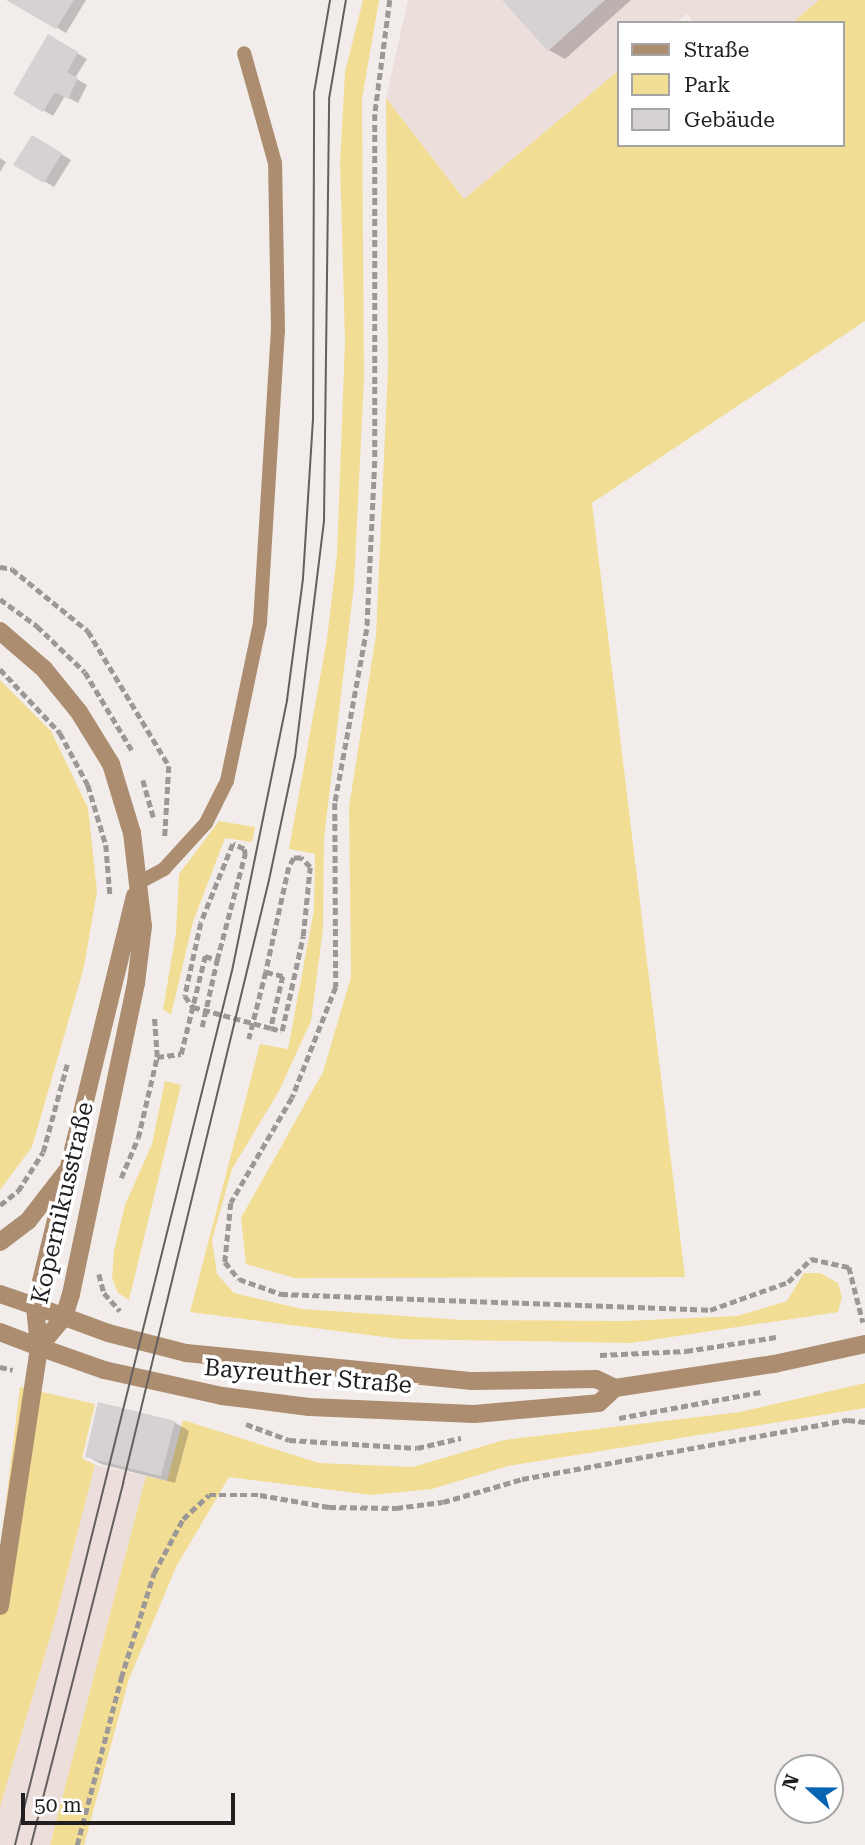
<!DOCTYPE html>
<meta charset="utf-8">
<style>
body{margin:0}
#map{position:relative;width:865px;height:1845px;overflow:hidden;background:#f2edeb;font-family:"Roboto Serif",serif}
div>[style]{position:absolute}
[style*='--x']{left:calc(var(--x)*1px);top:calc(var(--y)*1px);width:calc(var(--w)*1px);rotate:calc(var(--a)*1deg)}
.built>*{inset:0;background:#ecdedb}
.green>*{inset:0;background:#f2dd95}
.shadow>*{inset:0;background:#0003}
.building>*{inset:0;background:#d6d1d2}
.path>*{height:4.5px;margin-top:-2.25px;transform-origin:0;background:repeating-linear-gradient(90deg,#9c9897 0 7px,transparent 0 10.5px)}
.service>*{height:14px;margin:-7px;padding:0 7px;transform-origin:7px;border-radius:7px;background:#ac8d70}
.minor>*{height:18px;margin:-9px;padding:0 9px;transform-origin:9px;border-radius:9px;background:#ac8d70}
.tertiary>*{height:18px;margin:-9px;padding:0 9px;transform-origin:9px;border-radius:9px;background:#ac8d70}
.tram>*{height:2px;margin:-1px;padding:0 1px;transform-origin:1px;border-radius:1px;background:#63605f}
span{translate:-50% -50%;white-space:nowrap;text-align:center;line-height:1.15;-webkit-text-stroke:7px #fff;paint-order:stroke}
.street-label{font-size:24px;color:#201e1e}
.legend{position:absolute;left:617px;top:21px;width:228px;height:126px;box-sizing:border-box;background:#fff;border:2px solid #a6a5a5;margin:0;padding:9px 12px;list-style:none;font-size:21px;color:#201e1e}
.legend li{display:flex;align-items:center;gap:14px;height:35px}
.legend b{width:35px;border:2px solid #a6a5a5}
.north{position:absolute;left:774px;top:1754px;width:70px;height:70px;box-sizing:border-box;background:#fff;border:2px solid #a6a5a5;border-radius:50%;rotate:291deg;font-size:19px;font-weight:700;line-height:28px;text-align:center;color:#201e1e}
.north::after{content:'';display:block;margin:auto;width:24px;height:32px;background:#0765b2;clip-path:polygon(50% 0,100% 100%,50% 72%,0 100%)}
.scale{position:absolute;left:21px;top:1793px;width:214px;height:32px;box-sizing:border-box;border:4px solid #201e1e;border-top:0;padding-left:9px;font-size:21px;line-height:24px;white-space:nowrap;color:#201e1e;-webkit-text-stroke:5px #fff;paint-order:stroke}
</style>
<div id="map">
<div class="built">
<i style="clip-path:polygon(408px 0,819px 0,792px 23px,695px 23px,687px 14px,676px 23px,618px 23px,618px 71px,464px 199px,386px 98px)"></i>
<i style="clip-path:polygon(95px 1465px,146px 1476px,50px 1845px,0 1845px,0 1807px,54px 1624px)"></i>
</div>
<div class="green">
<i style="clip-path:polygon(363px 0,379px 0,362px 99px,364px 379px,354px 585px,324px 839px,323px 929px,311px 1021px,279px 1091px,232px 1169px,212px 1240px,217px 1274px,234px 1293px,302px 1309px,463px 1320px,625px 1321px,737px 1316px,787px 1301px,804px 1273px,820px 1273px,838px 1283px,842px 1297px,838px 1312px,631px 1343px,400px 1339px,190px 1312px,260px 1044px,288px 1049px,314px 910px,315px 854px,289px 849px,327px 639px,337px 554px,345px 341px,340px 163px,345px 72px)"></i>
<i style="clip-path:polygon(819px 0,865px 0,865px 321px,592px 503px,685px 1277px,294px 1278px,246px 1264px,241px 1218px,323px 1072px,351px 977px,349px 807px,376px 635px,388px 367px,386px 98px,464px 199px,618px 71px,618px 145px,842px 145px,842px 23px,792px 23px)"></i>
<i style="clip-path:polygon(0 680px,51px 731px,88px 808px,97px 891px,84px 967px,32px 1147px,0 1190px)"></i>
<i style="clip-path:polygon(219px 821px,255px 827px,252px 842px,225px 838px,193px 922px,171px 1015px,163px 1009px,176px 933px,179px 874px)"></i>
<i style="clip-path:polygon(165px 1081px,181px 1085px,129px 1300px,118px 1293px,112px 1278px,114px 1251px,125px 1205px,152px 1144px)"></i>
<i style="clip-path:polygon(865px 1383px,865px 1408px,508px 1466px,432px 1489px,372px 1495px,229px 1477px,176px 1567px,129px 1679px,84px 1845px,50px 1845px,146px 1476px,167px 1481px,183px 1420px,319px 1463px,413px 1467px,504px 1440px,740px 1412px)"></i>
<i style="clip-path:polygon(20px 1387px,95px 1404px,82px 1458px,95px 1465px,54px 1624px,0 1807px,0 1551px)"></i>
</div>
<div class="shadow">
<i style="clip-path:polygon(11px 0,86px 0,66px 33px)"></i>
<i style="clip-path:polygon(504px 0,631px 0,565px 59px,549px 50px)"></i>
<i style="clip-path:polygon(49px 37px,87px 59px,75px 78px,87px 85px,78px 103px,65px 96px,53px 116px,15px 93px)"></i>
<i style="clip-path:polygon(33px 137px,71px 160px,54px 187px,16px 164px)"></i>
<i style="clip-path:polygon(0 158px,6px 162px,0 172px)"></i>
<i style="clip-path:polygon(174px 1422px,189px 1431px,175px 1483px,101px 1464px,87px 1456px)"></i>
</div>
<div class="building">
<i style="clip-path:polygon(6px 0,74px 0,56px 29px)"></i>
<i style="clip-path:polygon(502px 0,605px 0,548px 51px)"></i>
<i style="clip-path:polygon(48px 34px,78px 52px,67px 72px,78px 78px,68px 99px,55px 92px,43px 112px,13px 94px)"></i>
<i style="clip-path:polygon(32px 135px,62px 153px,44px 183px,13px 165px)"></i>
<i style="clip-path:polygon(98px 1402px,175px 1421px,161px 1476px,85px 1457px)"></i>
</div>
<div class="path">
<i style="--x:390;--y:0;--w:115;--a:97.5"></i>
<i style="--x:375;--y:114;--w:347;--a:90"></i>
<i style="--x:375;--y:461;--w:168;--a:92.7"></i>
<i style="--x:367;--y:629;--w:177;--a:100.4"></i>
<i style="--x:335;--y:803;--w:184;--a:89.7"></i>
<i style="--x:336;--y:987;--w:119;--a:111.6"></i>
<i style="--x:292;--y:1098;--w:121;--a:120.2"></i>
<i style="--x:231;--y:1203;--w:59;--a:95.8"></i>
<i style="--x:225;--y:1262;--w:22;--a:51"></i>
<i style="--x:239;--y:1279;--w:45;--a:19.7"></i>
<i style="--x:281;--y:1294;--w:429;--a:2.1"></i>
<i style="--x:710;--y:1310;--w:83;--a:-19.7"></i>
<i style="--x:788;--y:1282;--w:33;--a:-45"></i>
<i style="--x:811;--y:1259;--w:39;--a:12"></i>
<i style="--x:849;--y:1267;--w:57;--a:75.7"></i>
<i style="--x:0;--y:567;--w:12;--a:9"></i>
<i style="--x:12;--y:569;--w:98;--a:39.2"></i>
<i style="--x:88;--y:631;--w:157;--a:59"></i>
<i style="--x:169;--y:766;--w:70;--a:93.3"></i>
<i style="--x:0;--y:599;--w:46;--a:36.1"></i>
<i style="--x:37;--y:626;--w:66;--a:43.8"></i>
<i style="--x:85;--y:672;--w:93;--a:59"></i>
<i style="--x:0;--y:669;--w:88;--a:46.8"></i>
<i style="--x:60;--y:733;--w:59;--a:61.7"></i>
<i style="--x:88;--y:785;--w:63;--a:73.3"></i>
<i style="--x:106;--y:845;--w:49;--a:85.3"></i>
<i style="--x:143;--y:780;--w:41;--a:74.2"></i>
<i style="--x:266;--y:972;--w:17;--a:13"></i>
<i style="--x:283;--y:976;--w:53;--a:103"></i>
<i style="--x:202;--y:1027;--w:69;--a:-77.4"></i>
<i style="--x:217;--y:960;--w:110;--a:-75.2"></i>
<i style="--x:245;--y:854;--w:5;--a:-101"></i>
<i style="--x:244;--y:849;--w:12;--a:-156"></i>
<i style="--x:233;--y:844;--w:85;--a:112.1"></i>
<i style="--x:201;--y:923;--w:75;--a:102.4"></i>
<i style="--x:185;--y:996;--w:14;--a:54"></i>
<i style="--x:193;--y:1007;--w:81;--a:15.1"></i>
<i style="--x:271;--y:1028;--w:11;--a:15"></i>
<i style="--x:282;--y:1031;--w:97;--a:-77.5"></i>
<i style="--x:303;--y:936;--w:69;--a:-84.2"></i>
<i style="--x:310;--y:867;--w:13;--a:-135"></i>
<i style="--x:301;--y:858;--w:7;--a:180"></i>
<i style="--x:294;--y:858;--w:10;--a:119"></i>
<i style="--x:289;--y:867;--w:107;--a:102.4"></i>
<i style="--x:266;--y:972;--w:69;--a:104.2"></i>
<i style="--x:157;--y:1057;--w:24;--a:-7"></i>
<i style="--x:181;--y:1054;--w:101;--a:-76.2"></i>
<i style="--x:205;--y:956;--w:13;--a:18"></i>
<i style="--x:121;--y:1178;--w:43;--a:-67"></i>
<i style="--x:138;--y:1138;--w:83;--a:-76.8"></i>
<i style="--x:157;--y:1057;--w:39;--a:-94"></i>
<i style="--x:0;--y:1205;--w:23;--a:-38"></i>
<i style="--x:18;--y:1191;--w:46;--a:-57.3"></i>
<i style="--x:43;--y:1152;--w:91;--a:-74.7"></i>
<i style="--x:99;--y:1274;--w:20;--a:75"></i>
<i style="--x:104;--y:1293;--w:24;--a:48"></i>
<i style="--x:600;--y:1355;--w:86;--a:-2.7"></i>
<i style="--x:686;--y:1351;--w:91;--a:-8.8"></i>
<i style="--x:0;--y:1367;--w:13;--a:13"></i>
<i style="--x:619;--y:1418;--w:144;--a:-10.4"></i>
<i style="--x:246;--y:1424;--w:46;--a:20.4"></i>
<i style="--x:289;--y:1440;--w:128;--a:3.6"></i>
<i style="--x:417;--y:1448;--w:45;--a:-12.8"></i>
<i style="--x:77;--y:1845;--w:173;--a:-75.2"></i>
<i style="--x:121;--y:1678;--w:110;--a:-72.6"></i>
<i style="--x:154;--y:1573;--w:61;--a:-61.8"></i>
<i style="--x:183;--y:1519;--w:35;--a:-43"></i>
<i style="--x:209;--y:1495;--w:51;--a:0"></i>
<i style="--x:260;--y:1495;--w:70;--a:9.9"></i>
<i style="--x:329;--y:1507;--w:67;--a:0.9"></i>
<i style="--x:396;--y:1508;--w:47;--a:-7.3"></i>
<i style="--x:443;--y:1502;--w:82;--a:-16.2"></i>
<i style="--x:522;--y:1479;--w:331;--a:-10.3"></i>
<i style="--x:848;--y:1420;--w:17;--a:7"></i>
</div>
<div class="service">
<i style="--x:138;--y:883;--w:30;--a:-28"></i>
<i style="--x:164;--y:869;--w:62;--a:-47.6"></i>
<i style="--x:206;--y:823;--w:47;--a:-63.4"></i>
<i style="--x:227;--y:781;--w:161;--a:-78.2"></i>
<i style="--x:260;--y:623;--w:293;--a:-86.5"></i>
<i style="--x:278;--y:331;--w:168;--a:-91"></i>
<i style="--x:275;--y:163;--w:114;--a:-105.7"></i>
</div>
<div class="minor">
<i style="--x:35;--y:1306;--w:78;--a:20.3"></i>
<i style="--x:108;--y:1333;--w:81;--a:14.4"></i>
<i style="--x:186;--y:1353;--w:288;--a:5.6"></i>
<i style="--x:473;--y:1381;--w:123;--a:-0.9"></i>
<i style="--x:596;--y:1379;--w:21;--a:25"></i>
<i style="--x:0;--y:1606;--w:262;--a:-81.4"></i>
<i style="--x:39;--y:1347;--w:69;--a:19.5"></i>
<i style="--x:104;--y:1370;--w:121;--a:12.4"></i>
<i style="--x:222;--y:1396;--w:88;--a:7.2"></i>
<i style="--x:309;--y:1407;--w:165;--a:2.4"></i>
<i style="--x:474;--y:1414;--w:125;--a:-5"></i>
<i style="--x:599;--y:1403;--w:22;--a:-43"></i>
<i style="--x:615;--y:1388;--w:161;--a:-8.6"></i>
<i style="--x:774;--y:1364;--w:93;--a:-12.4"></i>
</div>
<div class="tertiary">
<i style="--x:0;--y:631;--w:58;--a:40.8"></i>
<i style="--x:44;--y:669;--w:55;--a:50.9"></i>
<i style="--x:79;--y:712;--w:61;--a:58.4"></i>
<i style="--x:111;--y:764;--w:72;--a:73.1"></i>
<i style="--x:132;--y:833;--w:94;--a:83.3"></i>
<i style="--x:143;--y:926;--w:57;--a:97"></i>
<i style="--x:136;--y:983;--w:318;--a:101.8"></i>
<i style="--x:71;--y:1294;--w:24;--a:107"></i>
<i style="--x:64;--y:1317;--w:39;--a:130"></i>
<i style="--x:0;--y:1242;--w:35;--a:-37"></i>
<i style="--x:28;--y:1221;--w:62;--a:-52.2"></i>
<i style="--x:0;--y:1294;--w:37;--a:19"></i>
<i style="--x:0;--y:1332;--w:42;--a:21"></i>
<i style="--x:39;--y:1347;--w:41;--a:-95.6"></i>
<i style="--x:35;--y:1306;--w:422;--a:-76.3"></i>
</div>
<div class="tram">
<i style="--x:15;--y:1845;--w:901;--a:-76.06"></i>
<i style="--x:232;--y:971;--w:277;--a:-78.5"></i>
<i style="--x:287;--y:700;--w:123;--a:-82.5"></i>
<i style="--x:303;--y:578;--w:158;--a:-86.4"></i>
<i style="--x:313;--y:420;--w:327;--a:-89.8"></i>
<i style="--x:314;--y:93;--w:94;--a:-80.2"></i>
<i style="--x:31;--y:1845;--w:374;--a:-75.7"></i>
<i style="--x:123;--y:1483;--w:620;--a:-76.39"></i>
<i style="--x:269;--y:880;--w:126;--a:-78.1"></i>
<i style="--x:295;--y:757;--w:238;--a:-83"></i>
<i style="--x:324;--y:521;--w:422;--a:-89.3"></i>
<i style="--x:329;--y:99;--w:100;--a:-80.3"></i>
</div>
<div class="street-label">
<span style="left:63px;top:1203px;rotate:-77deg">Kopernikusstraße</span>
<span style="left:308px;top:1377px;rotate:5deg">Bayreuther Straße</span>
</div>
<ul class="legend">
<li><b style="height:9px;background:#ac8d70"></b>Straße</li>
<li><b style="height:19px;background:#f2dd95"></b>Park</li>
<li><b style="height:19px;background:#d6d1d2"></b>Gebäude</li>
</ul>
<div class="north">N</div>
<div class="scale">50 m</div>
</div>
